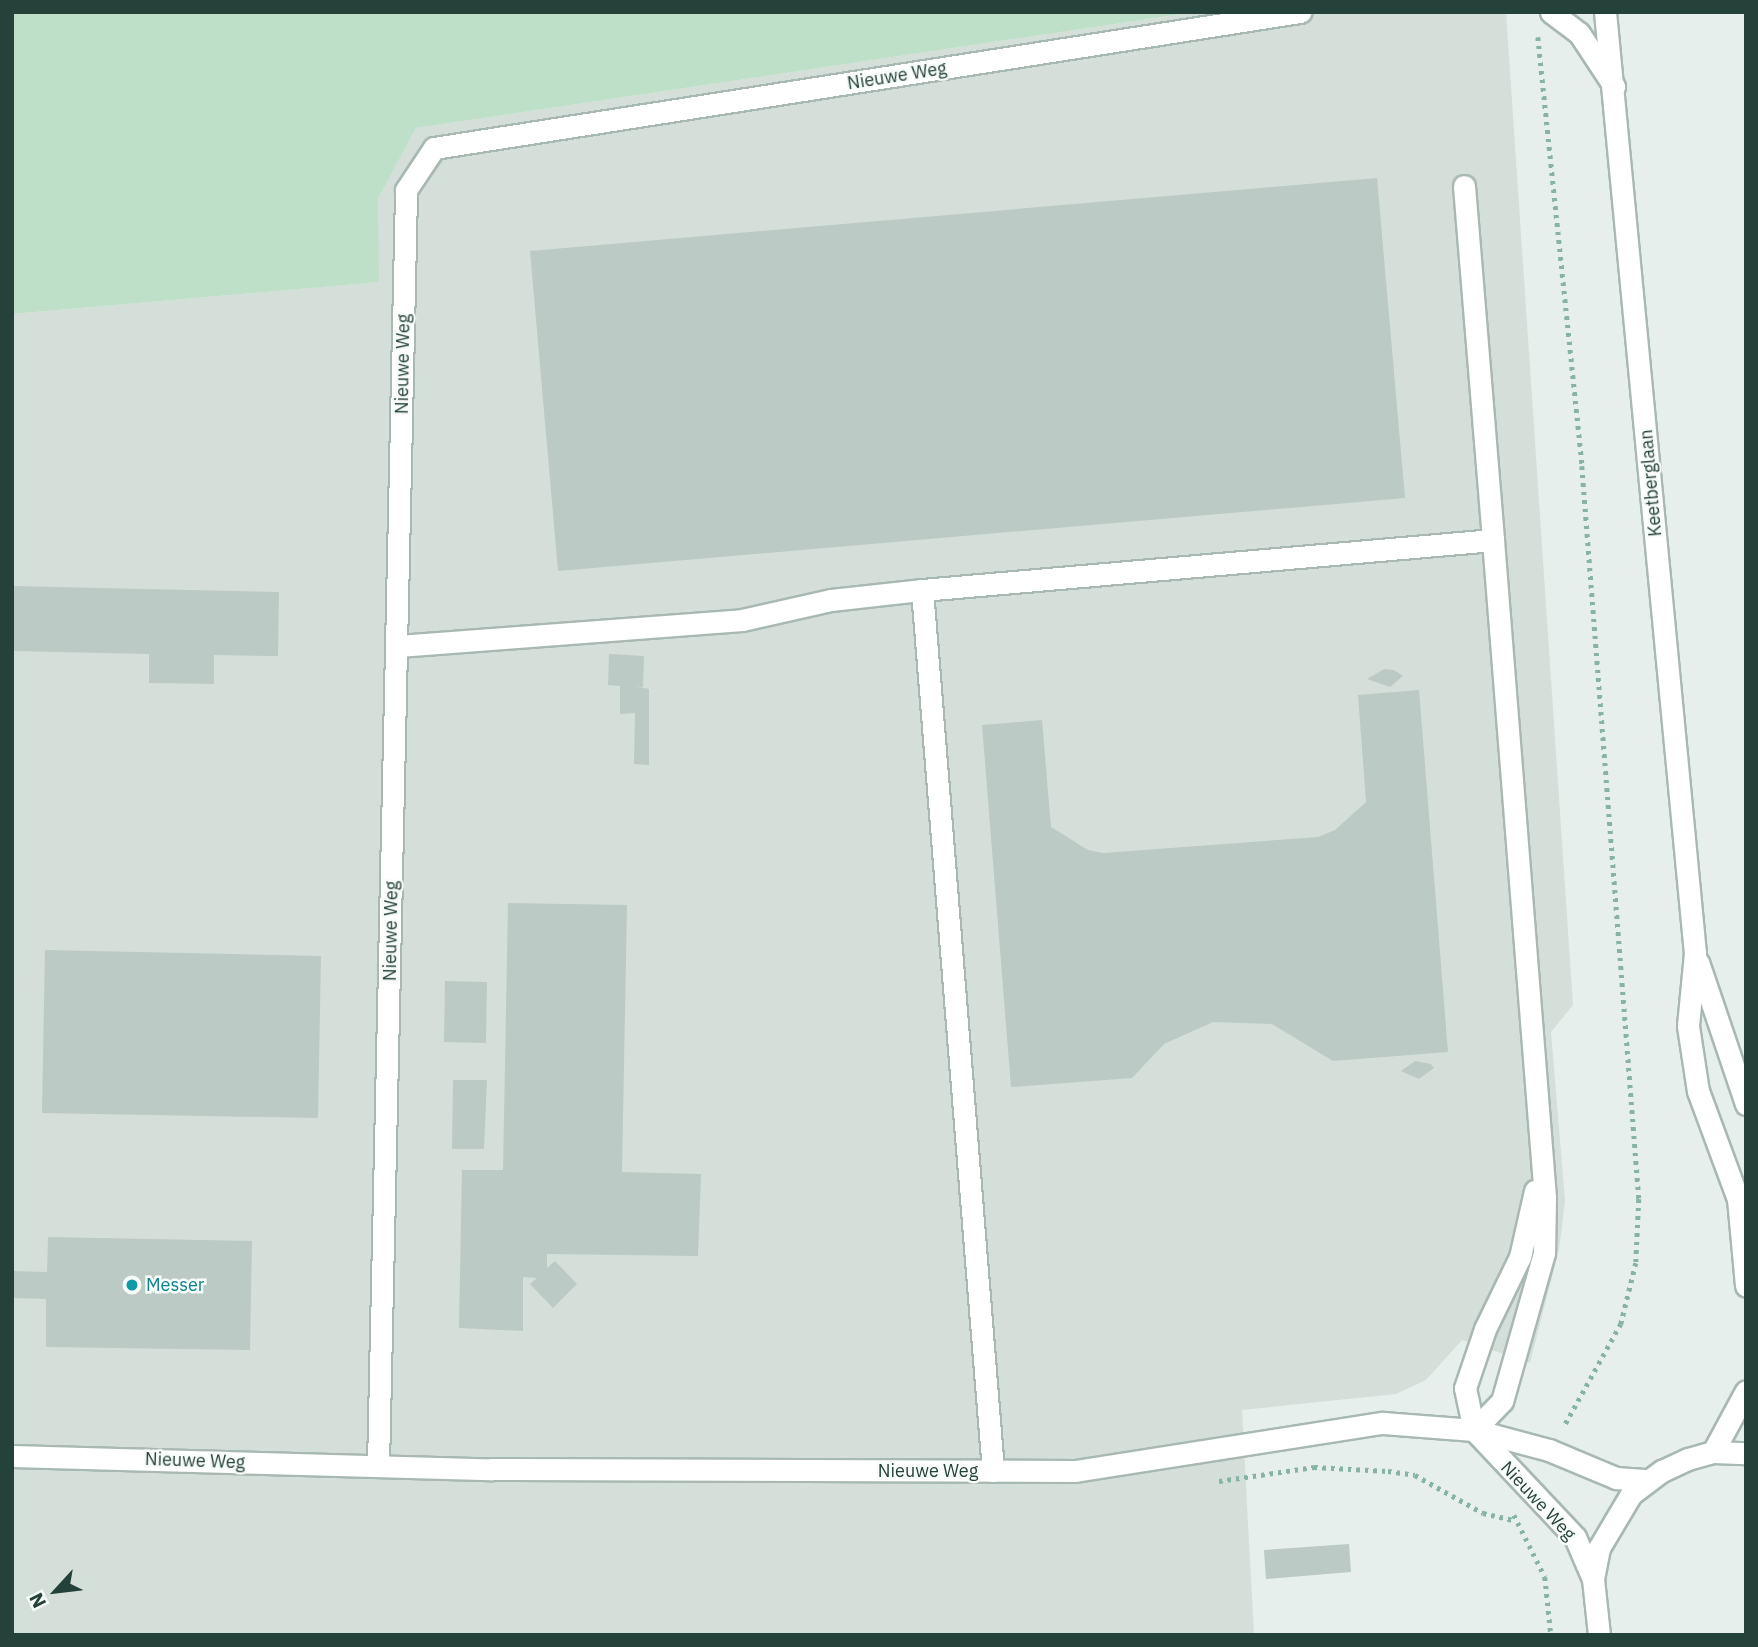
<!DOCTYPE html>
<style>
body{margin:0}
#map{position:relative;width:1758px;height:1647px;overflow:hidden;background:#e6efeb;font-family:"IBM Plex Sans",sans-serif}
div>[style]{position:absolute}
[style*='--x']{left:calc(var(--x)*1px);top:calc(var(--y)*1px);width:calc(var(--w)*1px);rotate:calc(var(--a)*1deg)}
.built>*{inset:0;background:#d4dfda}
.green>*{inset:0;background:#bfe0c8}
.building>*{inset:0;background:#bbcac4}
.path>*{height:4.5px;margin-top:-2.25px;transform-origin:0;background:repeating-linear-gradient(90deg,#86b3a5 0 3.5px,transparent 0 8.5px)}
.roads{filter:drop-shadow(2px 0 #a8b8b2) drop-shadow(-2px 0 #a8b8b2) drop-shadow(0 2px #a8b8b2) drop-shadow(0 -2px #a8b8b2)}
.service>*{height:21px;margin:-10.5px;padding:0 10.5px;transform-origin:10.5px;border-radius:10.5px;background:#fff}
.minor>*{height:21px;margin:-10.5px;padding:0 10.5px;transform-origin:10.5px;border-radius:10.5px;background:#fff}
.secondary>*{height:21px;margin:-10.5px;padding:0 10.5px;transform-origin:10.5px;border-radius:10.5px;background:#fff}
.dots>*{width:19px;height:19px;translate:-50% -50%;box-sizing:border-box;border:4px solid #f7fbf9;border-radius:50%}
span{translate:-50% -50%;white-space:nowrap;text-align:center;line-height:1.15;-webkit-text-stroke:5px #f7fbf9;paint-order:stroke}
.street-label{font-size:18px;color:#24423a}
.culture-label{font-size:18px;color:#0d838f}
.left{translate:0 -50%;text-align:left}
.frame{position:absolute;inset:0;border:14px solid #24423a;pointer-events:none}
.north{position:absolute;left:21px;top:1556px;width:70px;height:70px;-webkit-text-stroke:5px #f7fbf9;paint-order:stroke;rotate:243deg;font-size:19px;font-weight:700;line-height:28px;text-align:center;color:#24423a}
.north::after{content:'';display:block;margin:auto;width:24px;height:32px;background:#24423a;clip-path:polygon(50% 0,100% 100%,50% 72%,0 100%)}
</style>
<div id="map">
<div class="built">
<i style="clip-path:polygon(1195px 12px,1506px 12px,1573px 1005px,1551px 1032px,1565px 1201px,1559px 1250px,1530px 1363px,1462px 1340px,1426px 1380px,1396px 1394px,1242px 1410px,1254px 1635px,12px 1635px,12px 314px,378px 282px,378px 199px,416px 128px)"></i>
</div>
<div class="green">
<i style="clip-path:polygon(12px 12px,1195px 12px,416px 128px,378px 199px,379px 282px,12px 314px)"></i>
</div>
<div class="building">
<i style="clip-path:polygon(1377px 178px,1405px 498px,558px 571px,530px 251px)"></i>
<i style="clip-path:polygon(12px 586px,279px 592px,278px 656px,214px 655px,214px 684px,149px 683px,149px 654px,12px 651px)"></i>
<i style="clip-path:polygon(609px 654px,644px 656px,643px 687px,634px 686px,649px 689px,649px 765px,634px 764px,635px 713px,620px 714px,620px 686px,608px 685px)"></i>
<i style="clip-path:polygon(1384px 669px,1394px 670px,1403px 676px,1390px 687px,1367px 679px)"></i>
<i style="clip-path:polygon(1419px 690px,1448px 1052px,1333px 1061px,1272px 1024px,1213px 1022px,1164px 1044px,1132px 1078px,1011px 1087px,982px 725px,1042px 720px,1051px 827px,1088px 850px,1103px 853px,1318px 837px,1335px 830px,1366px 802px,1358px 695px)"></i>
<i style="clip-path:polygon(508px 903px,627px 905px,622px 1172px,701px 1174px,698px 1256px,547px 1254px,547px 1268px,555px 1261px,577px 1284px,553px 1308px,530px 1284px,537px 1278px,523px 1277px,523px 1331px,459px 1328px,462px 1170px,503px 1170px)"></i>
<i style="clip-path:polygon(45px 950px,321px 956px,318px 1118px,42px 1113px)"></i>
<i style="clip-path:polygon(445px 981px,487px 982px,486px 1043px,444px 1042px)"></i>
<i style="clip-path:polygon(1415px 1061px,1431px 1064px,1434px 1068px,1419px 1079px,1401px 1071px)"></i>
<i style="clip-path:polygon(453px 1080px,487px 1080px,484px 1149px,452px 1149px)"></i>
<i style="clip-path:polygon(48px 1237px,252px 1241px,250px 1350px,46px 1347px,46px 1299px,13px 1298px,14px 1271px,47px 1272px)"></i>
<i style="clip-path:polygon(1349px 1544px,1351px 1572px,1266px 1579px,1264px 1550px)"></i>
</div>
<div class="path">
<i style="--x:1538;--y:37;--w:431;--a:84.1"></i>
<i style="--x:1582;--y:466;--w:735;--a:85.55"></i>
<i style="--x:1639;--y:1199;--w:64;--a:92.7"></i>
<i style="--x:1636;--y:1263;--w:63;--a:103.8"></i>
<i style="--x:1621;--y:1324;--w:115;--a:119"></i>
<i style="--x:1219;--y:1481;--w:96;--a:-8.4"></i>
<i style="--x:1314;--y:1467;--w:74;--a:3.1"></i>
<i style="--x:1388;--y:1471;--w:27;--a:8"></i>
<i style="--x:1415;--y:1475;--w:78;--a:29.2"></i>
<i style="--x:1483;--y:1513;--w:32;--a:13"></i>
<i style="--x:1514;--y:1515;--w:69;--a:63.4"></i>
<i style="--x:1545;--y:1577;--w:58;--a:84.1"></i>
</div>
<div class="roads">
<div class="service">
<i style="--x:1464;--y:186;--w:355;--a:85.3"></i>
<i style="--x:922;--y:590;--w:884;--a:85.39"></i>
<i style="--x:398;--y:646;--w:345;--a:-4.3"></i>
<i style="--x:742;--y:620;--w:91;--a:-12.7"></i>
<i style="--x:831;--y:600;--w:92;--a:-6.3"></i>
<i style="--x:922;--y:590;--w:573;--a:-5"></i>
<i style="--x:1493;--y:540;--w:660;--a:85.48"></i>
<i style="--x:1545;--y:1198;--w:55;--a:91"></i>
<i style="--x:1544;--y:1253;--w:154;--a:105.8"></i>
<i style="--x:1502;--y:1401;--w:40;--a:134"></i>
<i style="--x:1474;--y:1430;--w:43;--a:-102.1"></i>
<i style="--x:1465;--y:1388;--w:62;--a:-71.3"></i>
<i style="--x:1485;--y:1329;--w:80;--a:-64.1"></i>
<i style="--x:1520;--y:1257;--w:68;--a:-77.2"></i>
</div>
<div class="minor">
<i style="--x:1551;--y:12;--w:35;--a:37"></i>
<i style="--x:1579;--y:33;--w:64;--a:56.6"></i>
<i style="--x:1474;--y:1430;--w:147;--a:46.7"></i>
<i style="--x:1575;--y:1537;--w:46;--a:66.8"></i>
<i style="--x:12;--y:1456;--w:479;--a:1.6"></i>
<i style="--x:491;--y:1469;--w:584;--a:0.2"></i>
<i style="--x:1075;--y:1471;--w:312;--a:-8.9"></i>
<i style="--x:1383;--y:1423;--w:91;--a:4.4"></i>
<i style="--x:1474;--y:1430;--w:78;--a:14.9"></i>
<i style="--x:1549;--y:1450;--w:73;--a:22.7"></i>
<i style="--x:1616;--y:1478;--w:32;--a:4"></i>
<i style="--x:378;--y:1466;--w:1276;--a:-88.74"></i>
<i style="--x:406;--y:190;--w:50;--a:-56.3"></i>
<i style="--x:434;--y:148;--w:877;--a:-8.93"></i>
</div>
<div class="secondary">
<i style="--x:1605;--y:12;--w:945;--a:84.54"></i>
<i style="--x:1695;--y:953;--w:73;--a:95.5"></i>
<i style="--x:1688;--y:1026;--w:66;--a:81.3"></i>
<i style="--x:1698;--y:1091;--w:115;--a:69.7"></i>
<i style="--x:1738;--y:1199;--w:87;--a:84.7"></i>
<i style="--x:1698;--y:962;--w:150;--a:71.3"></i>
<i style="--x:1713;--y:1452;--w:69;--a:-61.6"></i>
<i style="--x:1599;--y:1635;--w:56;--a:-96.1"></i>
<i style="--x:1593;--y:1579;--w:32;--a:-79"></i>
<i style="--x:1599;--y:1548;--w:63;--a:-59.3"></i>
<i style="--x:1631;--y:1494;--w:39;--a:-37"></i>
<i style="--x:1662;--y:1471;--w:29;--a:-25"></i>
<i style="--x:1688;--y:1459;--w:26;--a:-16"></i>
<i style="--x:1713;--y:1452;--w:33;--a:2"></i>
</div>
</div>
<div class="dots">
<i style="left:132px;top:1285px;background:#0f9aa8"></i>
</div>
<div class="street-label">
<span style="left:897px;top:76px;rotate:-9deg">Nieuwe Weg</span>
<span style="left:403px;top:364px;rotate:-89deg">Nieuwe Weg</span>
<span style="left:1651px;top:483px;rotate:-95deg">Keetberglaan</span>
<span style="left:391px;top:931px;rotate:-89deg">Nieuwe Weg</span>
<span style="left:195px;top:1461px;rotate:2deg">Nieuwe Weg</span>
<span style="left:928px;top:1471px">Nieuwe Weg</span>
<span style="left:1538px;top:1501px;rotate:47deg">Nieuwe Weg</span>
</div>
<div class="culture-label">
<span class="left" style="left:146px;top:1285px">Messer</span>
</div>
<div class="frame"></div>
<div class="north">N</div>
</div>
